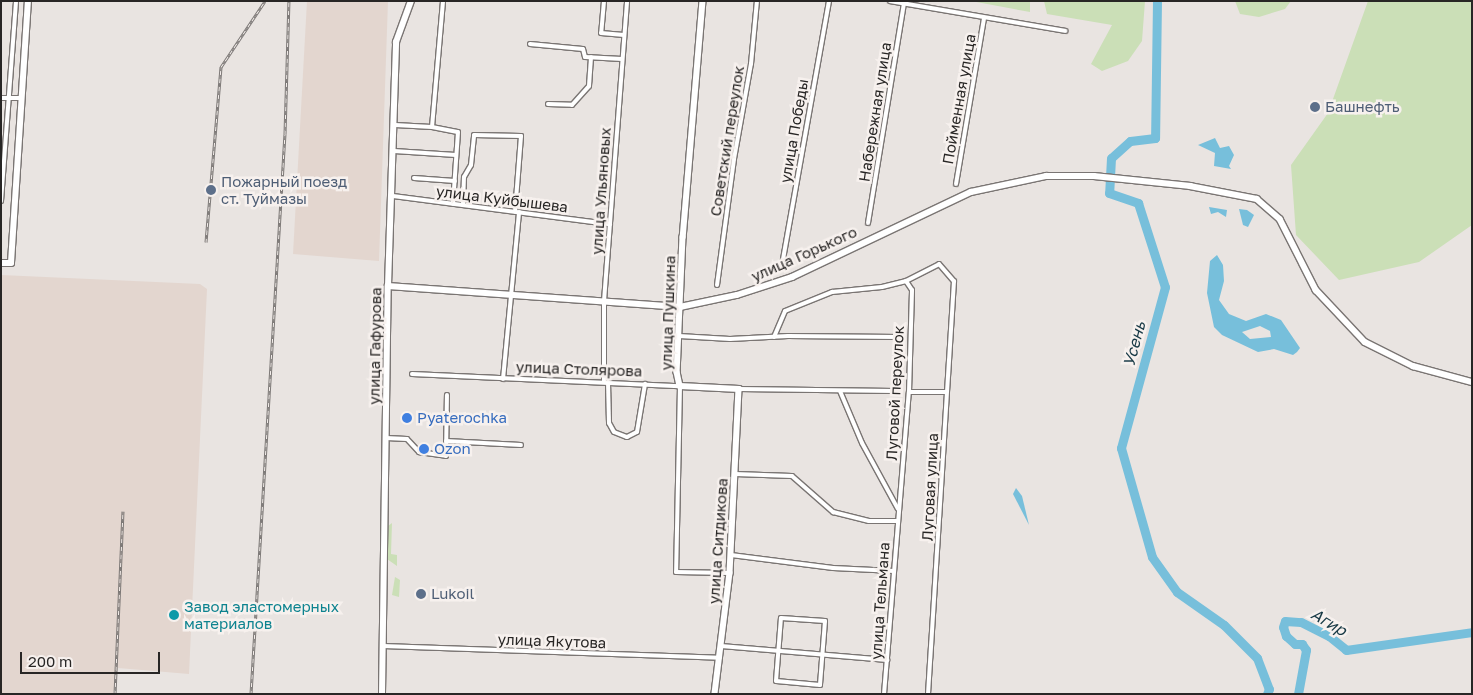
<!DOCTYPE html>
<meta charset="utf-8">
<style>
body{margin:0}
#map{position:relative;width:1473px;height:695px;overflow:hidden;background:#e9e4e1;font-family:"Golos Text",sans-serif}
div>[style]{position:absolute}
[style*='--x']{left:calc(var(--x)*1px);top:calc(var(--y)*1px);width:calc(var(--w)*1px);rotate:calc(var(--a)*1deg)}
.built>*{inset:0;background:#e3d6cf}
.green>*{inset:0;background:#cbdfb7}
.water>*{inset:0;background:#77bfdb}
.river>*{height:9px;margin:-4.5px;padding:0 4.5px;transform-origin:4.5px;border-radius:4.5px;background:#77bfdb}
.roads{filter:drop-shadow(1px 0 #7a7573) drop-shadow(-1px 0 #7a7573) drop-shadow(0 1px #7a7573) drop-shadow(0 -1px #7a7573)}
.street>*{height:4px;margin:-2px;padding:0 2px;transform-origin:2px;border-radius:2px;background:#fff}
.secondary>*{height:5.5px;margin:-2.75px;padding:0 2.75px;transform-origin:2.75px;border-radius:2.75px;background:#fff}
.rail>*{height:3px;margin-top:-1.5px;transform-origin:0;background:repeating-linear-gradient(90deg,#f7f1ee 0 4px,#7c7876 0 8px);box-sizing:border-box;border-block:1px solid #7c7876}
.dots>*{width:14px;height:14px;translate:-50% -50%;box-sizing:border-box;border:2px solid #f7f1ee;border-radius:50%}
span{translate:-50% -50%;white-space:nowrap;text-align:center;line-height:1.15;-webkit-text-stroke:5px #f7f1ee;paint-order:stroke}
.street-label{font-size:15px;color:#282625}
.service-label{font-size:15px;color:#4e5e75}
.left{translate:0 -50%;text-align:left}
.shop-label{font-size:15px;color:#366cbe}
.culture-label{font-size:15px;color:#0d838f}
.water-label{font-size:16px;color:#173945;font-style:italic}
.frame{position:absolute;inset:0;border:2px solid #282625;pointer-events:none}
.scale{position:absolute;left:20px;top:652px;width:140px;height:22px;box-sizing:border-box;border:2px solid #282625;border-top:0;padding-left:6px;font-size:15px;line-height:18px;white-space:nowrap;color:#282625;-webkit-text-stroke:4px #f7f1ee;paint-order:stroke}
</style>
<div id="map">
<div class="built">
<i style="clip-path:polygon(307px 1px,388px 1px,379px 261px,293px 254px)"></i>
<i style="clip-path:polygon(1px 275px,200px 284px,207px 289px,189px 674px,118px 668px,113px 694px,1px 694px)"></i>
</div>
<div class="green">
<i style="clip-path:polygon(971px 1px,1030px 1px,1030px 12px)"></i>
<i style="clip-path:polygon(1044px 1px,1145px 1px,1142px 41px,1128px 61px,1102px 71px,1091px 64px,1112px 25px,1047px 14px)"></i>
<i style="clip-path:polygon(1235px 1px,1291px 1px,1285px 9px,1259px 17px,1240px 14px)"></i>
<i style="clip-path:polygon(1368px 1px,1472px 1px,1472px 225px,1419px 262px,1339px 280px,1296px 235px,1291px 165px,1328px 113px)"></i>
<i style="clip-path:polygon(392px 523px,391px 554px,397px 555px,397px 566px,387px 559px,388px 526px)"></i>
<i style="clip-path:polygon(395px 577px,400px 580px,399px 597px,392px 595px)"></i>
</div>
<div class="water">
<i style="clip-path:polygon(1215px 138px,1220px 148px,1229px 146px,1234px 155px,1229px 166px,1231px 169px,1214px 166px,1215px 153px,1198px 145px)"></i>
<i style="clip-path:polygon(1209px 207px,1227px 210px,1226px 217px,1218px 212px,1211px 214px)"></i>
<i style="clip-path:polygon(1239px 209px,1247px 210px,1254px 215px,1248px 227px,1243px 225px)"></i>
<i style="clip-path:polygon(evenodd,1217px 255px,1223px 265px,1224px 281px,1219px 300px,1229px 314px,1246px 321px,1266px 314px,1281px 320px,1300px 348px,1297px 352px,1293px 355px,1274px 349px,1258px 352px,1222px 335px,1214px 327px,1207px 293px,1210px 261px,1217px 255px,1260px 326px,1270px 331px,1271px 337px,1250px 339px,1242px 332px,1260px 326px)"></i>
<i style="clip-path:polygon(1016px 488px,1022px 496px,1029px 525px,1013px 494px)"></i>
</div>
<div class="river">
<i style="--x:1157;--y:1;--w:137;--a:90.8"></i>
<i style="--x:1155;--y:138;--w:25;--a:173"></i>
<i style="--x:1130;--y:141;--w:25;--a:138"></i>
<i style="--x:1111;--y:158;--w:35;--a:93"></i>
<i style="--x:1109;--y:193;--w:31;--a:19"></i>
<i style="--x:1138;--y:203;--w:88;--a:72.2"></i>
<i style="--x:1165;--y:287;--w:167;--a:105.3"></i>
<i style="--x:1121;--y:448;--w:113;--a:74.1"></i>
<i style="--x:1152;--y:557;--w:43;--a:54.5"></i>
<i style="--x:1177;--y:592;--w:57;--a:35.1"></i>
<i style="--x:1224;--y:625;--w:47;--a:45"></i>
<i style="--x:1257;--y:658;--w:33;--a:69"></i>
<i style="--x:1269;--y:689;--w:5;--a:112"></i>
<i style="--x:1298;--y:694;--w:45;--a:-79.7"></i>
<i style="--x:1306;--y:650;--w:7;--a:-124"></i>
<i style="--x:1302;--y:644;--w:7;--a:180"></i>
<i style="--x:1295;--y:644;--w:12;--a:-138"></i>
<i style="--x:1286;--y:636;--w:9;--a:-108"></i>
<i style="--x:1283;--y:627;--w:6;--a:-72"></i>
<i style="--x:1285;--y:621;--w:16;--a:4"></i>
<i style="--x:1301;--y:622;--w:31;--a:27"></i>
<i style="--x:1329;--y:636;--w:22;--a:39"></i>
<i style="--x:1346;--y:650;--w:127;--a:-8.1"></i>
</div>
<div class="roads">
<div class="street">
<i style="--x:604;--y:1;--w:32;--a:95"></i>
<i style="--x:601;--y:33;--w:23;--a:5"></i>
<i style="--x:890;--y:1;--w:178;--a:9.7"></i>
<i style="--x:530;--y:44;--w:53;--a:5.4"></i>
<i style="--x:583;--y:49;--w:8;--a:76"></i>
<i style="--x:585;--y:57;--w:37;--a:3"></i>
<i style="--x:1;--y:98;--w:20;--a:0"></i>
<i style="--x:548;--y:104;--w:24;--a:2"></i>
<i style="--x:572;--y:105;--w:25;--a:-48"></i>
<i style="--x:589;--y:86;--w:29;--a:-86"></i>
<i style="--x:395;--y:125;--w:37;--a:3"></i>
<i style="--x:432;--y:127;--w:126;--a:-85"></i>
<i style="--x:432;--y:127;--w:26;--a:11"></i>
<i style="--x:458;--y:132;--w:72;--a:94"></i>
<i style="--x:394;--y:151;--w:62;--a:3.7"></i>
<i style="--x:414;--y:178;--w:41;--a:4.2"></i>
<i style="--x:956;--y:184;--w:168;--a:-80.4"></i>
<i style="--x:393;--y:196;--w:219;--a:7.4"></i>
<i style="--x:1;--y:201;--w:201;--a:-85.7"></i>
<i style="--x:463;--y:205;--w:28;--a:-88"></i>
<i style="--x:464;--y:177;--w:14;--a:-60"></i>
<i style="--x:471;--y:165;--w:30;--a:-84"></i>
<i style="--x:474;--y:135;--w:47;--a:1.2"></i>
<i style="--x:521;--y:136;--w:76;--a:94.5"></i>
<i style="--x:868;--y:223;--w:222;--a:-80.7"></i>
<i style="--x:782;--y:265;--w:268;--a:-79.9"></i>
<i style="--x:717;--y:285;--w:127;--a:-82.3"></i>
<i style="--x:734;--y:159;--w:97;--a:-79.9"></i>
<i style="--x:751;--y:64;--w:63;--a:-84.6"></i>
<i style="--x:679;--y:336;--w:51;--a:3.4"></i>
<i style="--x:730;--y:339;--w:58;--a:-3"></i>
<i style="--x:788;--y:336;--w:110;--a:0.5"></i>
<i style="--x:774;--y:337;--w:28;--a:-67"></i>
<i style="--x:785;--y:311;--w:51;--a:-22"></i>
<i style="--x:832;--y:292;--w:50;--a:-5.7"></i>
<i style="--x:882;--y:287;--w:25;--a:-14"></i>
<i style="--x:906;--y:281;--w:37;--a:-27"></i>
<i style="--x:939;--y:264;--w:23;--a:49"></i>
<i style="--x:954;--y:281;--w:414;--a:93.6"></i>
<i style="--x:412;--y:374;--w:268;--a:2.6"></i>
<i style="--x:680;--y:386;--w:186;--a:91.2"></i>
<i style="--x:676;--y:572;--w:54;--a:1.1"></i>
<i style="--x:503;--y:379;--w:168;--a:-84.5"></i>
<i style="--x:604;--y:382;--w:81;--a:-90"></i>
<i style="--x:604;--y:301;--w:301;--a:-85.6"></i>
<i style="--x:608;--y:382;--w:41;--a:88.6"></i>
<i style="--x:609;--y:423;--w:10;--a:61"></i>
<i style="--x:614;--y:432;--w:14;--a:21"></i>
<i style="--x:627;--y:437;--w:11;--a:-27"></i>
<i style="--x:637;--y:432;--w:49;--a:-80.5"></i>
<i style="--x:739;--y:389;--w:155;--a:0.7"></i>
<i style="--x:840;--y:391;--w:56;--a:67.1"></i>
<i style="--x:862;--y:443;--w:75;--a:61.4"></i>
<i style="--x:909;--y:392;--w:37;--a:0"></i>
<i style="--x:386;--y:438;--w:21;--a:3"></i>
<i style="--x:407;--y:439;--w:18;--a:47"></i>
<i style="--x:419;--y:452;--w:27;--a:8"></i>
<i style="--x:446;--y:456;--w:61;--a:-89.1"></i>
<i style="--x:446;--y:441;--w:75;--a:3.1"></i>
<i style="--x:735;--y:474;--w:57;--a:2"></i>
<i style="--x:792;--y:476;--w:55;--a:41.3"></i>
<i style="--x:833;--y:512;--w:37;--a:14"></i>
<i style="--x:869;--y:521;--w:29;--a:0"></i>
<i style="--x:731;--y:555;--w:103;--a:7.3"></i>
<i style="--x:833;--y:568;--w:61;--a:2.8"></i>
<i style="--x:781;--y:618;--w:44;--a:3.9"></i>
<i style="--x:825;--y:621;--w:64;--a:94.5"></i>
<i style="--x:820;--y:685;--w:44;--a:-174.8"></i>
<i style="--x:776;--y:681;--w:63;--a:-85.5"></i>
<i style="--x:383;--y:646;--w:337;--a:2"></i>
<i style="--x:721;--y:646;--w:167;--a:4.8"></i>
<i style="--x:884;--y:694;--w:303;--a:-85.3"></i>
<i style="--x:909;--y:392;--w:102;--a:-88.3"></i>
<i style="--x:912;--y:290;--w:11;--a:-124"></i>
</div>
<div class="secondary">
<i style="--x:703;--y:1;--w:237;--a:94.8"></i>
<i style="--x:683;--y:237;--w:135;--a:92.5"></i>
<i style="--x:677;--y:372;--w:14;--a:78"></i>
<i style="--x:680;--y:386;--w:59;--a:2.9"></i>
<i style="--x:739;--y:389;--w:184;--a:92.8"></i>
<i style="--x:730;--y:573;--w:122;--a:97.1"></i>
<i style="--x:1;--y:263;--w:10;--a:0"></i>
<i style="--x:11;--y:263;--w:263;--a:-86.3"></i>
<i style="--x:388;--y:286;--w:293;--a:4.1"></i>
<i style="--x:680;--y:307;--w:58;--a:-11.9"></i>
<i style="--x:737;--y:295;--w:58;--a:-18.1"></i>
<i style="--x:792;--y:277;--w:198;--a:-25.4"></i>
<i style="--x:971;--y:192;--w:77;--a:-12"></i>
<i style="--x:1046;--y:176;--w:48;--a:0"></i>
<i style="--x:1094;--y:176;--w:97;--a:5.9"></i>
<i style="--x:1190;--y:186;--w:68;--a:11"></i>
<i style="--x:1257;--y:199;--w:30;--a:41"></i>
<i style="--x:1280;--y:219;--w:80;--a:63.1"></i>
<i style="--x:1316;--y:290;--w:71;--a:46.7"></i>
<i style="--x:1365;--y:342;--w:54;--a:26.6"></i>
<i style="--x:1413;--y:366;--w:61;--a:15.2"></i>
<i style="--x:382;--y:694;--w:408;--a:-89.2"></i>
<i style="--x:388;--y:286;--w:244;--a:-88.1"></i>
<i style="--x:396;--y:42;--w:44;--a:-69.9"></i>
</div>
</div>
<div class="rail">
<i style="--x:206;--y:242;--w:176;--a:-85.1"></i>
<i style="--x:221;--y:67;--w:79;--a:-56.3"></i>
<i style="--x:115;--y:694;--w:183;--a:-87.5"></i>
<i style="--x:251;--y:694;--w:561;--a:-86.53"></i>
<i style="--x:285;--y:134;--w:133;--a:-88.3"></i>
</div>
<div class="dots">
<i style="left:1315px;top:107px;background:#5c6f8a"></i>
<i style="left:211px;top:190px;background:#5c6f8a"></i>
<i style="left:407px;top:418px;background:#3f7fe0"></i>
<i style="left:424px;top:449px;background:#3f7fe0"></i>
<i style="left:421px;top:594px;background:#5c6f8a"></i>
<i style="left:174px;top:615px;background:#0f9aa8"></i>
</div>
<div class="street-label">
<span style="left:959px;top:99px;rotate:-80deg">Пойменная улица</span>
<span style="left:875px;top:112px;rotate:-81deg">Набережная улица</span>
<span style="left:794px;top:131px;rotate:-80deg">улица Победы</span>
<span style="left:727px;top:141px;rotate:-81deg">Советский переулок</span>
<span style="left:601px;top:191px;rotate:-86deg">улица Ульяновых</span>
<span style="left:502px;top:199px;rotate:7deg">улица Куйбышева</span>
<span style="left:804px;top:254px;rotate:-24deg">улица Горького</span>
<span style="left:668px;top:313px;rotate:-88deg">улица Пушкина</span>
<span style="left:375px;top:346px;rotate:-89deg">улица Гафурова</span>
<span style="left:579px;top:369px;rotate:2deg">улица Столярова</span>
<span style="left:895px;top:393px;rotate:-87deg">Луговой переулок</span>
<span style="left:930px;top:487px;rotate:-87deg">Луговая улица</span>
<span style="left:718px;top:541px;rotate:-86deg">улица Ситдикова</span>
<span style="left:880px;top:601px;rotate:-86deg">улица Тельмана</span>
<span style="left:552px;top:641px;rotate:2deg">улица Якутова</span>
</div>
<div class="service-label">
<span class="left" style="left:1325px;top:107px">Башнефть</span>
<span class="left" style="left:221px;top:190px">Пожарный поезд<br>ст. Туймазы</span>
<span class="left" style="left:431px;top:594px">Lukoil</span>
</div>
<div class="shop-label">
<span class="left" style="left:417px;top:418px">Pyaterochka</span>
<span class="left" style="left:434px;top:449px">Ozon</span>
</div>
<div class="culture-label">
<span class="left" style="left:184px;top:615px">Завод эластомерных<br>материалов</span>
</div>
<div class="water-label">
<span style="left:1134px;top:344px;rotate:-75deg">Усень</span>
<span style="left:1329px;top:622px;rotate:31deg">Агир</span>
</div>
<div class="frame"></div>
<div class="scale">200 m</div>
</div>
